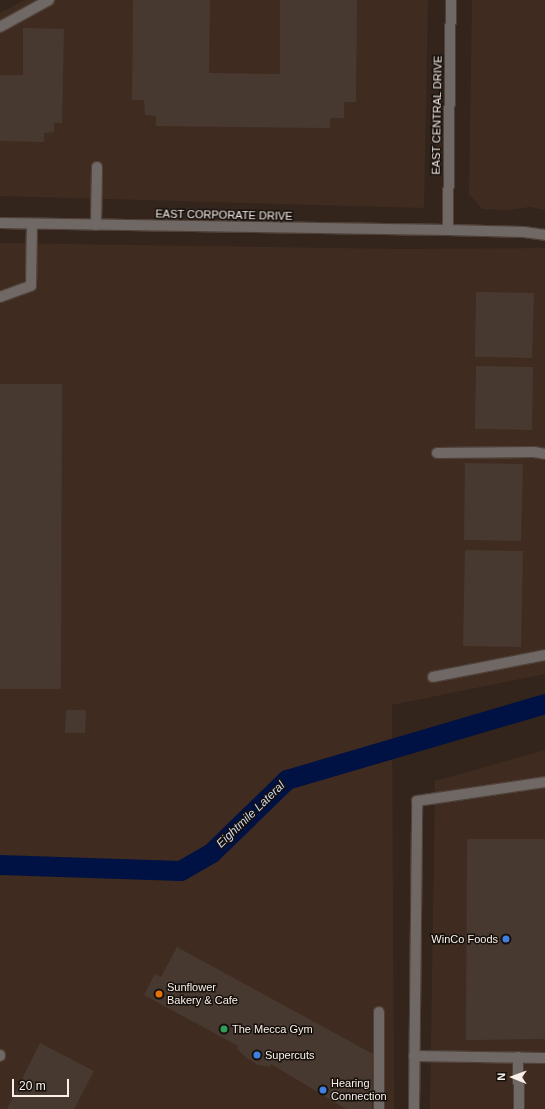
<!DOCTYPE html>
<style>
body{margin:0}
#map{position:relative;width:545px;height:1109px;overflow:hidden;background:#33251c;font-family:Helvetica,sans-serif}
div>[style]{position:absolute}
[style*='--x']{left:calc(var(--x)*1px);top:calc(var(--y)*1px);width:calc(var(--w)*1px);rotate:calc(var(--a)*1deg)}
.built>*{inset:0;background:#3f2b1f}
.canal>*{height:20px;margin:-10px;padding:0 10px;transform-origin:10px;border-radius:10px;background:#001243}
.building>*{inset:0;background:#483930}
.roads{filter:drop-shadow(1px 0 #4f4139) drop-shadow(-1px 0 #4f4139) drop-shadow(0 1px #4f4139) drop-shadow(0 -1px #4f4139)}
.minor>*{height:10px;margin:-5px;padding:0 5px;transform-origin:5px;border-radius:5px;background:#706864}
.dots>*{width:11px;height:11px;translate:-50% -50%;box-sizing:border-box;border:2px solid #16100c;border-radius:50%}
span{translate:-50% -50%;white-space:nowrap;text-align:center;line-height:1.15;-webkit-text-stroke:3px #16100c;paint-order:stroke}
.street-label{font-size:11px;color:#faf0ea}
.poi-label{font-size:11px;color:#faf0ea}
.right{translate:-100% -50%;text-align:right}
.left{translate:0 -50%;text-align:left}
.water-label{font-size:12px;color:#cdd9ed;font-style:italic}
.north{position:absolute;left:493px;top:1057px;width:40px;height:40px;-webkit-text-stroke:3px #16100c;paint-order:stroke;rotate:271deg;font-size:11px;font-weight:700;line-height:16px;text-align:center;color:#faf0ea}
.north::after{content:'';display:block;margin:auto;width:14px;height:18px;background:#faf0ea;clip-path:polygon(50% 0,100% 100%,50% 72%,0 100%)}
.scale{position:absolute;left:12px;top:1079px;width:57px;height:18px;box-sizing:border-box;border:2px solid #faf0ea;border-top:0;padding-left:5px;font-size:12px;line-height:14px;white-space:nowrap;color:#faf0ea;-webkit-text-stroke:3px #16100c;paint-order:stroke}
</style>
<div id="map">
<div class="built">
<i style="clip-path:polygon(24px 0,428px 0,424px 208px,0 196px,0 13px)"></i>
<i style="clip-path:polygon(472px 0,545px 0,545px 210px,530px 207px,508px 210px,482px 209px,469px 194px)"></i>
<i style="clip-path:polygon(0 243px,403px 249px,545px 248px,545px 674px,392px 705px,394px 1109px,0 1109px)"></i>
<i style="clip-path:polygon(545px 750px,545px 1109px,430px 1109px,435px 781px)"></i>
</div>
<div class="canal">
<i style="--x:0;--y:865;--w:181;--a:1.9"></i>
<i style="--x:181;--y:871;--w:36;--a:-30"></i>
<i style="--x:212;--y:853;--w:105;--a:-44.2"></i>
<i style="--x:287;--y:780;--w:269;--a:-16.4"></i>
</div>
<div class="building">
<i style="clip-path:polygon(133px 0,210px 0,209px 73px,280px 74px,280px 0,357px 0,356px 102px,344px 102px,344px 118px,330px 118px,330px 128px,156px 126px,156px 116px,145px 115px,144px 100px,132px 100px)"></i>
<i style="clip-path:polygon(23px 28px,64px 29px,62px 123px,54px 123px,54px 132px,44px 133px,44px 142px,0 141px,0 75px,23px 75px)"></i>
<i style="clip-path:polygon(476px 292px,534px 293px,532px 358px,475px 357px)"></i>
<i style="clip-path:polygon(476px 366px,533px 367px,532px 430px,475px 429px)"></i>
<i style="clip-path:polygon(0 384px,62px 384px,61px 689px,0 689px)"></i>
<i style="clip-path:polygon(465px 463px,523px 464px,521px 541px,464px 540px)"></i>
<i style="clip-path:polygon(465px 550px,523px 551px,521px 647px,463px 646px)"></i>
<i style="clip-path:polygon(66px 710px,86px 710px,85px 733px,65px 733px)"></i>
<i style="clip-path:polygon(467px 839px,545px 839px,545px 1039px,466px 1040px)"></i>
<i style="clip-path:polygon(177px 947px,373px 1054px,372px 1109px,346px 1109px,271px 1064px,270px 1067px,258px 1065px,248px 1059px,237px 1049px,238px 1046px,144px 995px,155px 974px,161px 977px)"></i>
<i style="clip-path:polygon(40px 1043px,94px 1071px,74px 1109px,7px 1109px)"></i>
</div>
<div class="roads">
<div class="minor">
<i style="--x:0;--y:27;--w:56;--a:-28.9"></i>
<i style="--x:0;--y:223;--w:448;--a:0.9"></i>
<i style="--x:448;--y:230;--w:76;--a:1.5"></i>
<i style="--x:524;--y:232;--w:21;--a:8"></i>
<i style="--x:96;--y:225;--w:58;--a:-89"></i>
<i style="--x:448;--y:230;--w:230;--a:-89.3"></i>
<i style="--x:0;--y:297;--w:33;--a:-20"></i>
<i style="--x:31;--y:286;--w:62;--a:-89.1"></i>
<i style="--x:437;--y:453;--w:97;--a:-0.6"></i>
<i style="--x:534;--y:452;--w:11;--a:10"></i>
<i style="--x:433;--y:677;--w:114;--a:-11.1"></i>
<i style="--x:0;--y:1056;--w:1;--a:-90"></i>
<i style="--x:414;--y:1056;--w:131;--a:0.9"></i>
<i style="--x:518;--y:1057;--w:52;--a:88.9"></i>
<i style="--x:379;--y:1109;--w:97;--a:-90"></i>
<i style="--x:414;--y:1109;--w:308;--a:-89.4"></i>
<i style="--x:417;--y:801;--w:129;--a:-8.4"></i>
</div>
</div>
<div class="dots">
<i style="left:506px;top:939px;background:#3f7fe0"></i>
<i style="left:159px;top:994px;background:#e8710a"></i>
<i style="left:224px;top:1029px;background:#2e9e5b"></i>
<i style="left:257px;top:1055px;background:#3f7fe0"></i>
<i style="left:323px;top:1090px;background:#3f7fe0"></i>
</div>
<div class="street-label">
<span style="left:437px;top:115px;rotate:-89deg">EAST CENTRAL DRIVE</span>
<span style="left:224px;top:215px;rotate:1deg">EAST CORPORATE DRIVE</span>
</div>
<div class="poi-label">
<span class="right" style="left:498px;top:939px">WinCo Foods</span>
<span class="left" style="left:167px;top:994px">Sunflower<br>Bakery &amp; Cafe</span>
<span class="left" style="left:232px;top:1029px">The Mecca Gym</span>
<span class="left" style="left:265px;top:1055px">Supercuts</span>
<span class="left" style="left:331px;top:1090px">Hearing<br>Connection</span>
</div>
<div class="water-label">
<span style="left:251px;top:815px;rotate:-44deg">Eightmile Lateral</span>
</div>
<div class="north">N</div>
<div class="scale">20 m</div>
</div>
